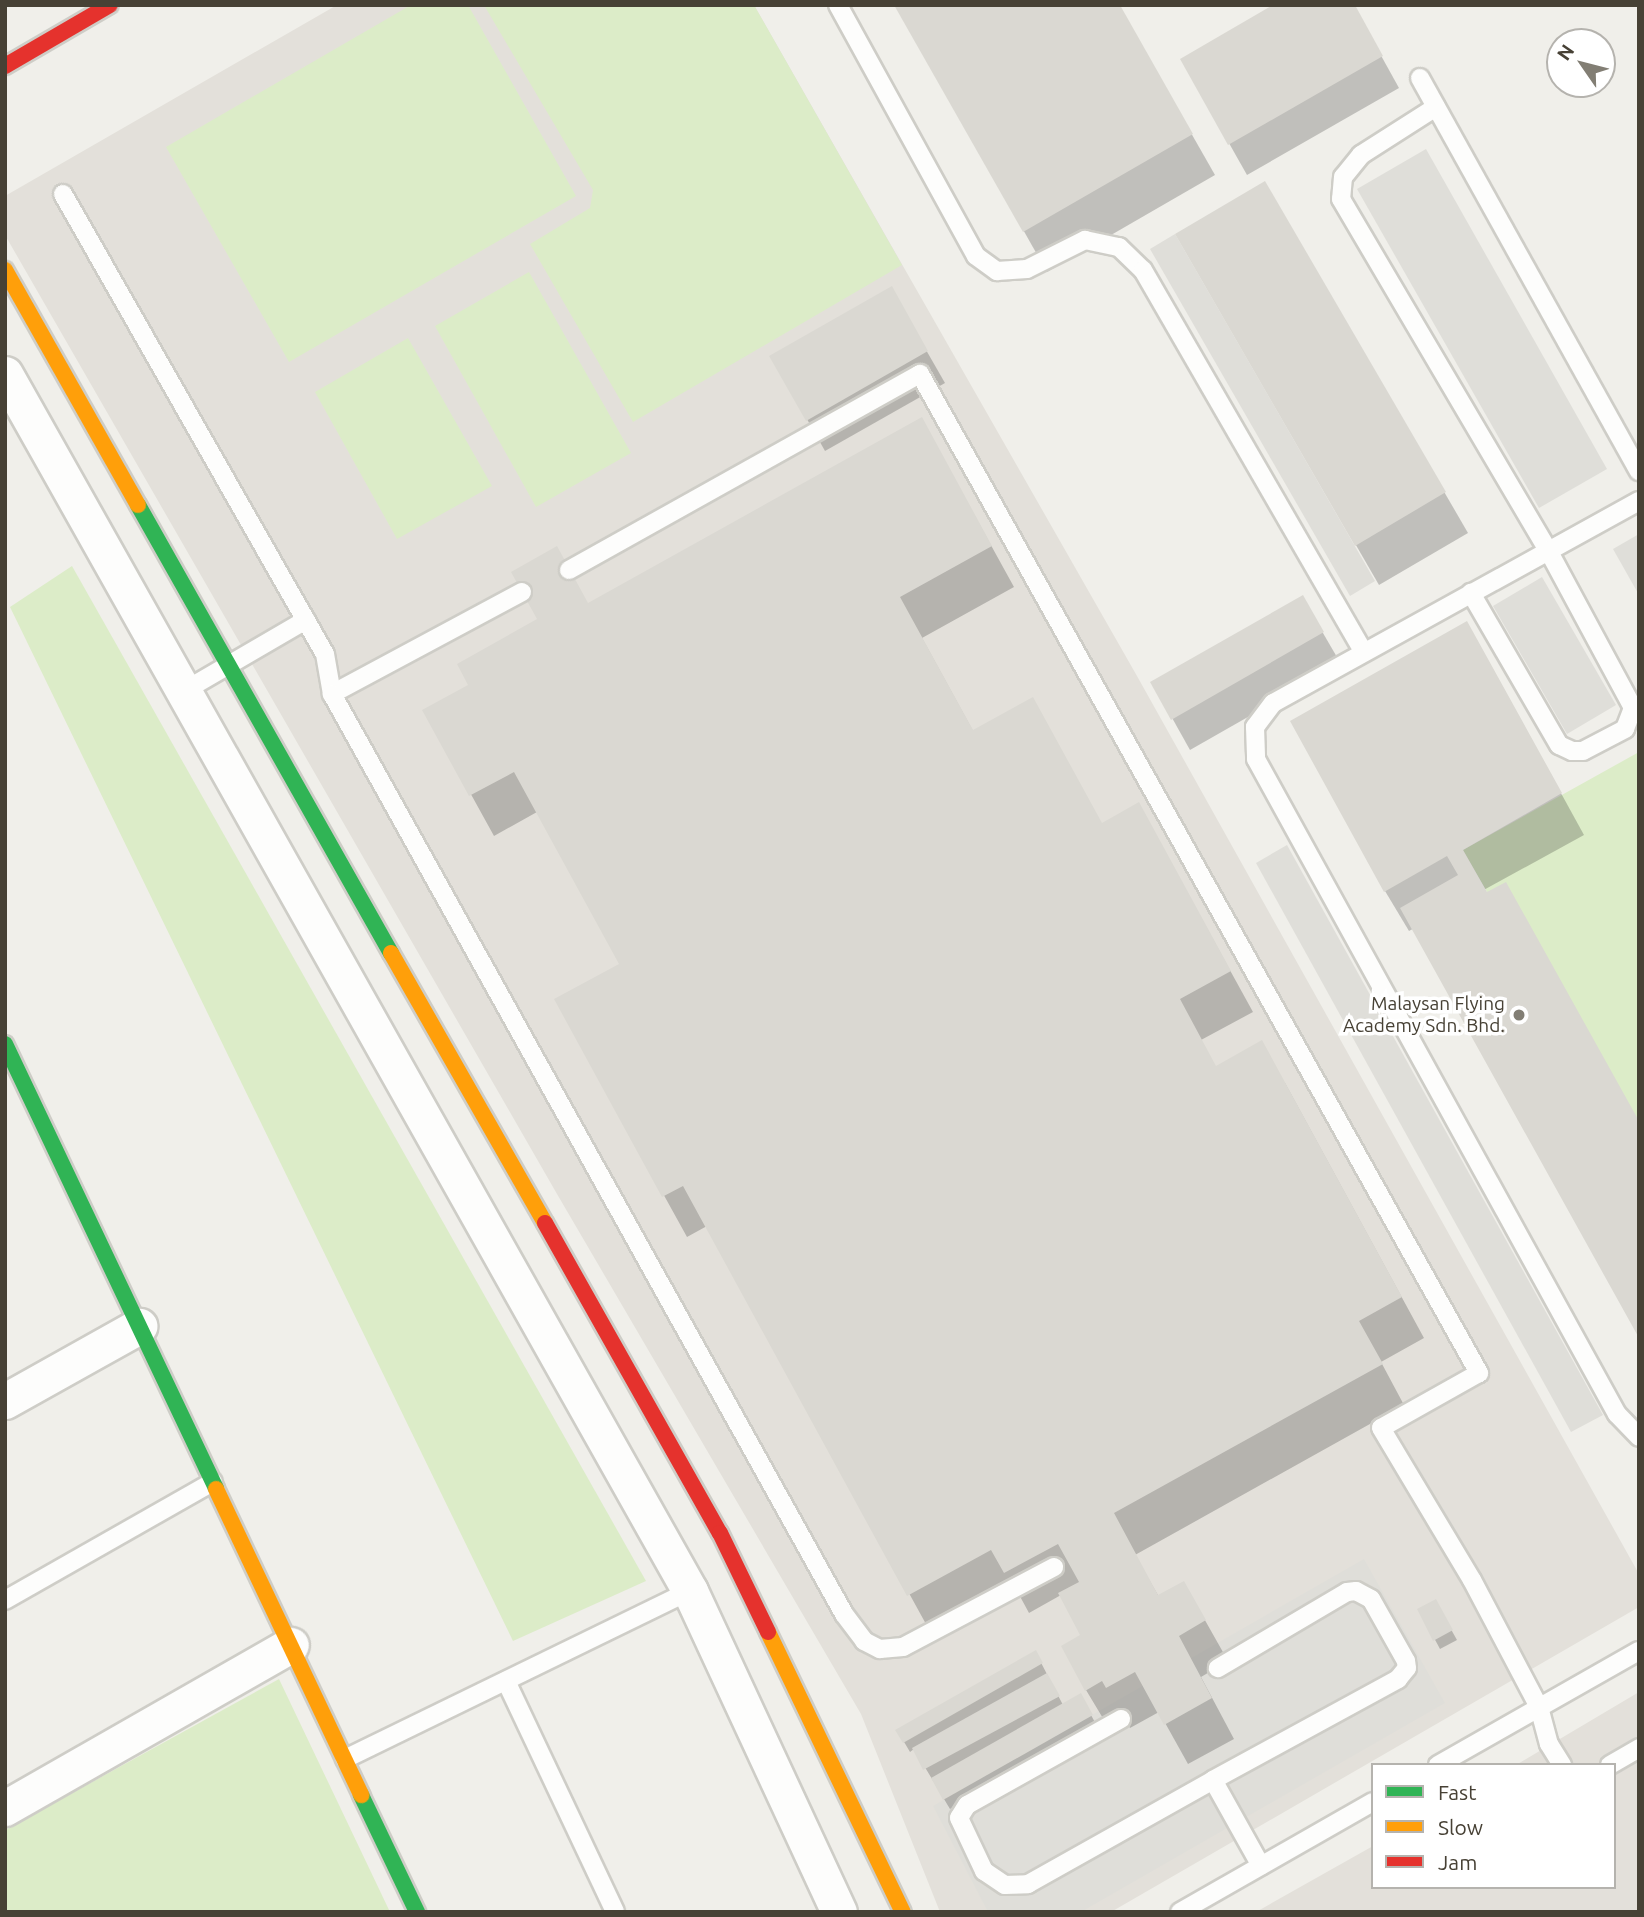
<!DOCTYPE html>
<style>
body{margin:0}
#map{position:relative;width:1644px;height:1917px;overflow:hidden;background:#f0efea;font-family:Ubuntu,sans-serif}
div>[style]{position:absolute}
[style*='--x']{left:calc(var(--x)*1px);top:calc(var(--y)*1px);width:calc(var(--w)*1px);rotate:calc(var(--a)*1deg)}
.industrial>*{inset:0;background:#e3e0da}
.green>*{inset:0;background:#dcecc8}
.parking>*{inset:0;background:#dfded9}
.shadow>*{inset:0;background:#0003}
.building>*{inset:0;background:#dad8d2}
.roads{filter:drop-shadow(2px 0 #cecdc7) drop-shadow(-2px 0 #cecdc7) drop-shadow(0 2px #cecdc7) drop-shadow(0 -2px #cecdc7)}
.lane>*{height:18px;margin:-9px;padding:0 9px;transform-origin:9px;border-radius:9px;background:#fdfdfc}
.street>*{height:35px;margin:-17.5px;padding:0 17.5px;transform-origin:17.5px;border-radius:17.5px;background:#fdfdfc}
.fast>*{height:16px;margin:-8px;padding:0 8px;transform-origin:8px;border-radius:8px;background:#30b455}
.slow>*{height:16px;margin:-8px;padding:0 8px;transform-origin:8px;border-radius:8px;background:#ff9f0a}
.jam>*{height:16px;margin:-8px;padding:0 8px;transform-origin:8px;border-radius:8px;background:#e5322d}
.dots>*{width:19px;height:19px;translate:-50% -50%;box-sizing:border-box;border:4px solid #fff;border-radius:50%}
span{translate:-50% -50%;white-space:nowrap;text-align:center;line-height:1.15;-webkit-text-stroke:7px #fff;paint-order:stroke}
.poi-label{font-size:19px;color:#474135}
.right{translate:-100% -50%;text-align:right}
.frame{position:absolute;inset:0;border:7px solid #474135;pointer-events:none}
.legend{position:absolute;left:1371px;top:1763px;width:245px;height:126px;box-sizing:border-box;background:#fff;border:2px solid #b5b3ae;margin:0;padding:9px 12px;list-style:none;font-size:21px;color:#474135}
.legend li{display:flex;align-items:center;gap:14px;height:35px}
.legend b{width:35px;border:2px solid #b5b3ae}
.north{position:absolute;left:1546px;top:28px;width:70px;height:70px;box-sizing:border-box;background:#fff;border:2px solid #b5b3ae;border-radius:50%;rotate:305deg;font-size:19px;font-weight:700;line-height:28px;text-align:center;color:#474135}
.north::after{content:'';display:block;margin:auto;width:24px;height:32px;background:#827e74;clip-path:polygon(50% 0,100% 100%,50% 72%,0 100%)}
</style>
<div id="map">
<div class="industrial">
<i style="clip-path:polygon(337px 5px,754px 5px,1137px 676px,1639px 1574px,1639px 1607px,1111px 1912px,940px 1912px,861px 1714px,557px 1194px,5px 235px,5px 196px)"></i>
<i style="clip-path:polygon(1639px 1692px,1639px 1912px,1256px 1912px,1373px 1846px,1373px 1887px,1614px 1887px,1614px 1765px,1516px 1765px)"></i>
</div>
<div class="green">
<i style="clip-path:polygon(411px 5px,468px 5px,576px 196px,289px 362px,166px 147px)"></i>
<i style="clip-path:polygon(484px 5px,754px 5px,902px 265px,633px 422px,530px 244px,590px 208px,593px 190px)"></i>
<i style="clip-path:polygon(529px 272px,631px 453px,536px 507px,435px 326px)"></i>
<i style="clip-path:polygon(408px 338px,492px 486px,397px 539px,315px 392px)"></i>
<i style="clip-path:polygon(72px 566px,646px 1581px,513px 1641px,10px 607px)"></i>
<i style="clip-path:polygon(1639px 752px,1639px 1121px,1487px 892px,1463px 850px)"></i>
<i style="clip-path:polygon(279px 1679px,390px 1912px,5px 1912px,5px 1830px)"></i>
</div>
<div class="parking">
<i style="clip-path:polygon(1426px 149px,1607px 469px,1539px 508px,1357px 189px)"></i>
<i style="clip-path:polygon(1175px 234px,1375px 581px,1350px 596px,1150px 249px)"></i>
<i style="clip-path:polygon(1639px 534px,1639px 595px,1613px 549px)"></i>
<i style="clip-path:polygon(1542px 577px,1616px 705px,1567px 734px,1493px 606px)"></i>
<i style="clip-path:polygon(1287px 845px,1603px 1415px,1571px 1432px,1256px 863px)"></i>
<i style="clip-path:polygon(1364px 1559px,1445px 1703px,1081px 1912px,988px 1912px,933px 1806px)"></i>
</div>
<div class="shadow">
<i style="clip-path:polygon(896px 5px,1118px 5px,1215px 175px,1047px 272px)"></i>
<i style="clip-path:polygon(1353px 5px,1399px 88px,1247px 175px,1182px 60px)"></i>
<i style="clip-path:polygon(1265px 183px,1468px 533px,1379px 585px,1177px 235px)"></i>
<i style="clip-path:polygon(891px 289px,945px 383px,825px 451px,772px 357px)"></i>
<i style="clip-path:polygon(944px 460px,1014px 587px,922px 638px,973px 731px,1102px 825px,1161px 845px,1253px 1012px,1201px 1040px,1216px 1068px,1285px 1083px,1424px 1338px,1381px 1362px,1404px 1405px,1135px 1555px,1159px 1597px,1184px 1583px,1228px 1661px,1201px 1677px,1234px 1739px,1188px 1764px,1159px 1712px,1130px 1728px,1126px 1721px,1110px 1730px,1086px 1690px,1083px 1636px,1061px 1595px,1029px 1613px,1016px 1589px,932px 1635px,707px 1226px,687px 1237px,556px 1000px,621px 964px,537px 812px,494px 836px,425px 711px,470px 685px,588px 605px)"></i>
<i style="clip-path:polygon(1302px 597px,1341px 664px,1190px 750px,1152px 682px)"></i>
<i style="clip-path:polygon(1490px 664px,1584px 835px,1409px 931px,1385px 891px)"></i>
<i style="clip-path:polygon(1435px 1601px,1457px 1640px,1440px 1649px,1419px 1610px)"></i>
<i style="clip-path:polygon(1036px 1653px,1063px 1705px,1080px 1695px,1097px 1726px,950px 1809px,914px 1749px,910px 1752px,897px 1730px)"></i>
</div>
<div class="building">
<i style="clip-path:polygon(894px 5px,1120px 5px,1193px 134px,1023px 232px)"></i>
<i style="clip-path:polygon(1273px 5px,1355px 5px,1383px 56px,1228px 145px,1180px 59px)"></i>
<i style="clip-path:polygon(1265px 181px,1446px 492px,1355px 546px,1175px 234px)"></i>
<i style="clip-path:polygon(892px 286px,928px 351px,806px 421px,769px 356px)"></i>
<i style="clip-path:polygon(922px 417px,992px 546px,900px 597px,973px 730px,1033px 697px,1102px 823px,1139px 802px,1231px 971px,1180px 999px,1216px 1066px,1262px 1040px,1402px 1297px,1359px 1321px,1383px 1364px,1114px 1513px,1158px 1595px,1184px 1581px,1206px 1620px,1179px 1636px,1212px 1698px,1164px 1725px,1135px 1672px,1106px 1688px,1102px 1681px,1085px 1691px,1061px 1646px,1080px 1635px,1058px 1593px,1079px 1582px,1058px 1544px,1004px 1573px,991px 1550px,907px 1596px,683px 1186px,662px 1197px,554px 999px,619px 964px,514px 772px,469px 796px,422px 710px,468px 685px,457px 664px,537px 619px,511px 572px,557px 546px,588px 603px)"></i>
<i style="clip-path:polygon(1303px 595px,1324px 632px,1171px 720px,1150px 682px)"></i>
<i style="clip-path:polygon(1467px 621px,1562px 793px,1463px 850px,1487px 892px,1506px 882px,1639px 1121px,1639px 1338px,1400px 908px,1458px 875px,1447px 856px,1384px 892px,1290px 721px)"></i>
<i style="clip-path:polygon(1436px 1599px,1453px 1630px,1433px 1641px,1417px 1609px)"></i>
<i style="clip-path:polygon(1036px 1650px,1043px 1663px,903px 1743px,895px 1730px)"></i>
<i style="clip-path:polygon(1047px 1673px,1060px 1696px,923px 1770px,912px 1748px)"></i>
<i style="clip-path:polygon(1081px 1693px,1093px 1715px,943px 1800px,931px 1778px)"></i>
</div>
<div class="roads">
<div class="lane">
<i style="--x:838;--y:5;--w:286;--a:61.2"></i>
<i style="--x:976;--y:256;--w:26;--a:36"></i>
<i style="--x:997;--y:271;--w:30;--a:-4"></i>
<i style="--x:1027;--y:269;--w:65;--a:-26.6"></i>
<i style="--x:1085;--y:240;--w:35;--a:12"></i>
<i style="--x:1119;--y:247;--w:33;--a:44"></i>
<i style="--x:1143;--y:270;--w:440;--a:60"></i>
<i style="--x:1420;--y:78;--w:450;--a:60.9"></i>
<i style="--x:1436;--y:107;--w:89;--a:147.4"></i>
<i style="--x:1361;--y:155;--w:28;--a:129"></i>
<i style="--x:1343;--y:177;--w:22;--a:95"></i>
<i style="--x:1341;--y:199;--w:407;--a:59.5"></i>
<i style="--x:1548;--y:550;--w:179;--a:61.7"></i>
<i style="--x:1633;--y:708;--w:22;--a:111"></i>
<i style="--x:1625;--y:729;--w:47;--a:152.4"></i>
<i style="--x:1583;--y:751;--w:11;--a:180"></i>
<i style="--x:1572;--y:751;--w:14;--a:-155"></i>
<i style="--x:1559;--y:745;--w:176;--a:-120.1"></i>
<i style="--x:63;--y:194;--w:529;--a:60.34"></i>
<i style="--x:325;--y:654;--w:41;--a:80.1"></i>
<i style="--x:1639;--y:501;--w:418;--a:151.1"></i>
<i style="--x:1273;--y:703;--w:30;--a:127"></i>
<i style="--x:1255;--y:727;--w:32;--a:88"></i>
<i style="--x:1256;--y:759;--w:748;--a:61.14"></i>
<i style="--x:1617;--y:1414;--w:32;--a:46"></i>
<i style="--x:569;--y:570;--w:402;--a:-29.2"></i>
<i style="--x:920;--y:374;--w:1145;--a:60.77"></i>
<i style="--x:1479;--y:1373;--w:112;--a:150.7"></i>
<i style="--x:1381;--y:1428;--w:177;--a:59.1"></i>
<i style="--x:1472;--y:1580;--w:144;--a:62.2"></i>
<i style="--x:1539;--y:1707;--w:38;--a:75"></i>
<i style="--x:1549;--y:1744;--w:25;--a:58"></i>
<i style="--x:522;--y:592;--w:216;--a:151.8"></i>
<i style="--x:332;--y:694;--w:1053;--a:60.9"></i>
<i style="--x:844;--y:1614;--w:34;--a:53"></i>
<i style="--x:864;--y:1641;--w:18;--a:27"></i>
<i style="--x:880;--y:1649;--w:23;--a:-5"></i>
<i style="--x:903;--y:1647;--w:171;--a:-27.9"></i>
<i style="--x:184;--y:691;--w:141;--a:-30.2"></i>
<i style="--x:5;--y:1600;--w:239;--a:-29.6"></i>
<i style="--x:506;--y:1681;--w:255;--a:64.7"></i>
<i style="--x:1121;--y:1719;--w:176;--a:150.8"></i>
<i style="--x:967;--y:1805;--w:15;--a:122"></i>
<i style="--x:959;--y:1818;--w:59;--a:64.7"></i>
<i style="--x:984;--y:1871;--w:25;--a:34"></i>
<i style="--x:1005;--y:1885;--w:23;--a:-2"></i>
<i style="--x:1028;--y:1884;--w:212;--a:-29.3"></i>
<i style="--x:1213;--y:1780;--w:98;--a:60.8"></i>
<i style="--x:345;--y:1759;--w:384;--a:-26"></i>
<i style="--x:1438;--y:1765;--w:231;--a:-29.6"></i>
<i style="--x:1610;--y:1765;--w:34;--a:-30"></i>
<i style="--x:1213;--y:1780;--w:211;--a:-28.6"></i>
<i style="--x:1398;--y:1679;--w:14;--a:-51"></i>
<i style="--x:1407;--y:1668;--w:7;--a:-98"></i>
<i style="--x:1406;--y:1661;--w:71;--a:-119.4"></i>
<i style="--x:1371;--y:1599;--w:17;--a:-152"></i>
<i style="--x:1356;--y:1591;--w:9;--a:174"></i>
<i style="--x:1347;--y:1592;--w:150;--a:149.5"></i>
<i style="--x:1180;--y:1912;--w:222;--a:-29.7"></i>
</div>
<div class="street">
<i style="--x:5;--y:374;--w:1397;--a:60.63"></i>
<i style="--x:690;--y:1591;--w:354;--a:65.1"></i>
<i style="--x:5;--y:1401;--w:154;--a:-29.2"></i>
<i style="--x:5;--y:1808;--w:329;--a:-29.7"></i>
</div>
<div class="fast">
<i style="--x:138;--y:505;--w:515;--a:60.55"></i>
<i style="--x:5;--y:1044;--w:492;--a:64.6"></i>
<i style="--x:361;--y:1795;--w:130;--a:64.4"></i>
</div>
<div class="slow">
<i style="--x:5;--y:270;--w:270;--a:60.5"></i>
<i style="--x:391;--y:953;--w:311;--a:60.3"></i>
<i style="--x:216;--y:1489;--w:339;--a:64.6"></i>
<i style="--x:768;--y:1632;--w:311;--a:64.3"></i>
</div>
<div class="jam">
<i style="--x:5;--y:66;--w:121;--a:-30.2"></i>
<i style="--x:545;--y:1223;--w:356;--a:60.6"></i>
<i style="--x:720;--y:1533;--w:110;--a:64.1"></i>
</div>
</div>
<div class="dots">
<i style="left:1519px;top:1015px;background:#827e74"></i>
</div>
<div class="poi-label">
<span class="right" style="left:1505px;top:1015px">Malaysan Flying<br>Academy Sdn. Bhd.</span>
</div>
<div class="frame"></div>
<ul class="legend">
<li><b style="height:9px;background:#30b455"></b>Fast</li>
<li><b style="height:9px;background:#ff9f0a"></b>Slow</li>
<li><b style="height:9px;background:#e5322d"></b>Jam</li>
</ul>
<div class="north">N</div>
</div>
